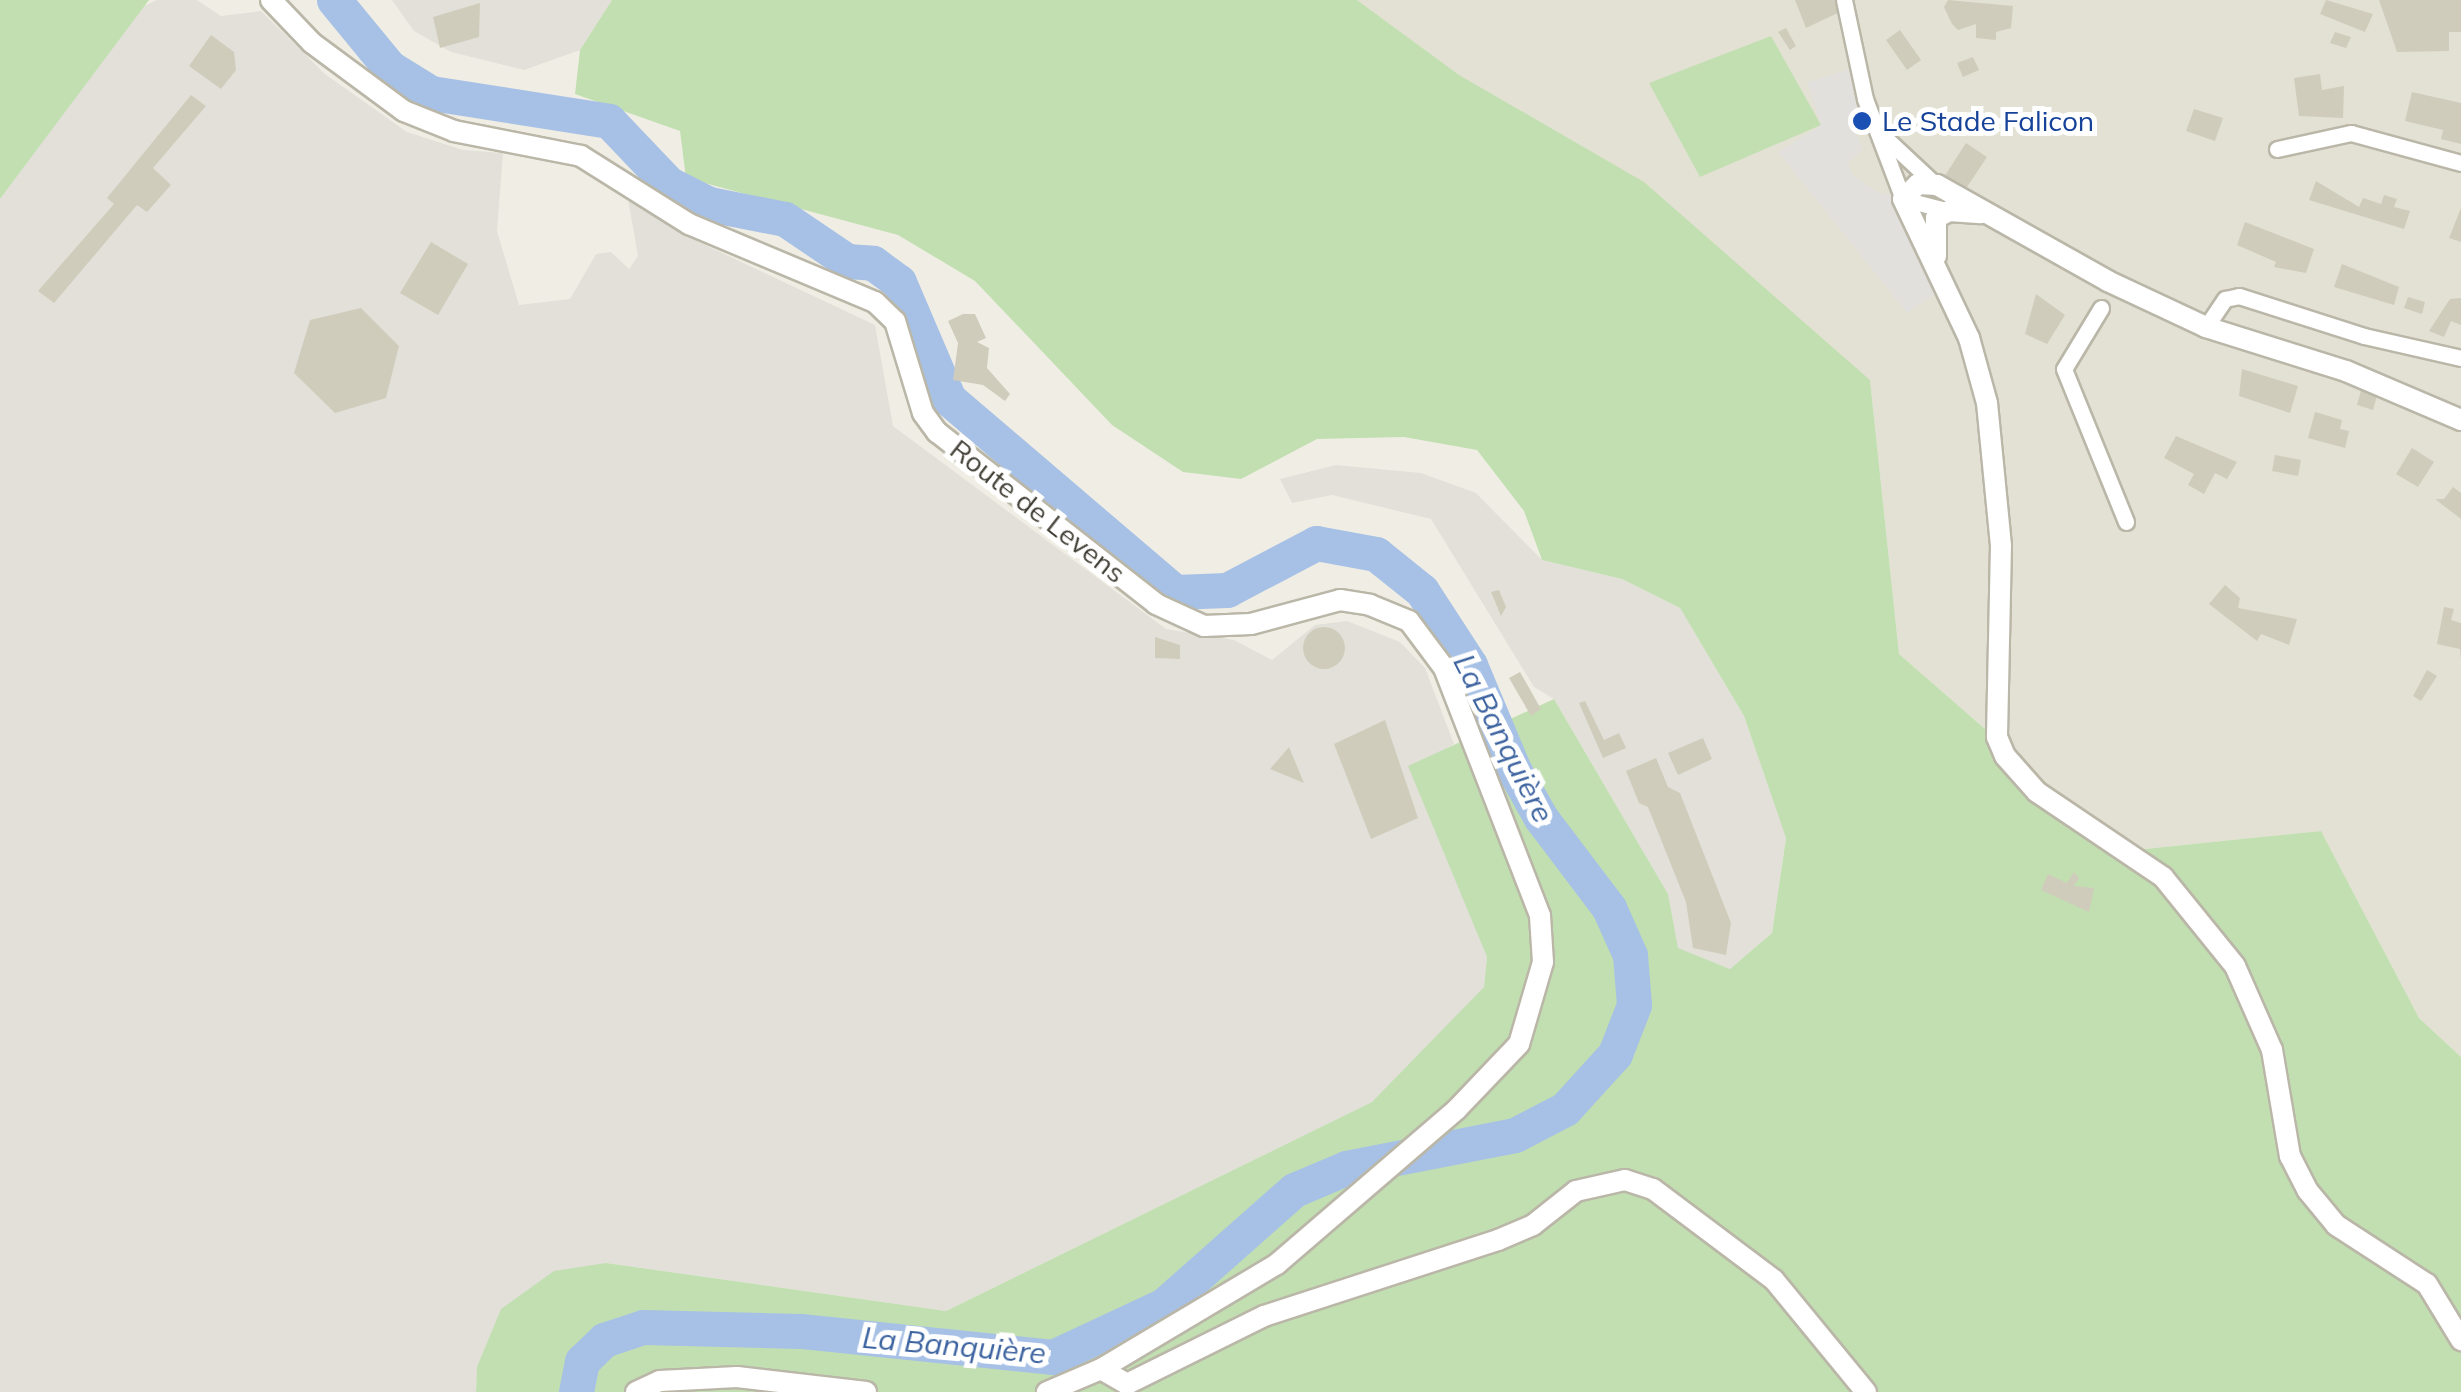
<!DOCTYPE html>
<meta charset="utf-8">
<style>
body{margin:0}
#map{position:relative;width:2461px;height:1392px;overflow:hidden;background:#f0eee4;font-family:Mulish,sans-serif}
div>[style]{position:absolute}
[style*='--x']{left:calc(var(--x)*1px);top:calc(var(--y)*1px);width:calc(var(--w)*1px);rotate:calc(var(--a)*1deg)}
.residential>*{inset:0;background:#e3e1d3}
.industrial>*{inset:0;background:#e2e0d9}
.green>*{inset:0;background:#c2dfb2}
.parking>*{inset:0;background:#e1e0dc}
.river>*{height:35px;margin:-17.5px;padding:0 17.5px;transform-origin:17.5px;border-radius:17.5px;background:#a7c1e6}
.building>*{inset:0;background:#d0ccbb}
.round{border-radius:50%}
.roads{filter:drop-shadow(2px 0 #bab7a8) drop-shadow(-2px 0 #bab7a8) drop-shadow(0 2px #bab7a8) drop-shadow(0 -2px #bab7a8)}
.minor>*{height:15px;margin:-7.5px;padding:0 7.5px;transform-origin:7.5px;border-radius:7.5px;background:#fff}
.tertiary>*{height:20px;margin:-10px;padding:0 10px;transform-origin:10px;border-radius:10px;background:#fff}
.dots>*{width:28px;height:28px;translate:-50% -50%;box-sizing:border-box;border:5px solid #fff;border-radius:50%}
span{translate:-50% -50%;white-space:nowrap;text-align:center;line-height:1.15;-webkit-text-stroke:10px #fff;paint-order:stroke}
.transit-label{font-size:28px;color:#164399}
.left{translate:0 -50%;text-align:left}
.street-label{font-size:28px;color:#413f35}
.water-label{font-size:30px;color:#3c639f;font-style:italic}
</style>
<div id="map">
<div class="residential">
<i style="clip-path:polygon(1357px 0,2461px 0,2461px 1057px,2419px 1018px,2321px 831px,2125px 851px,1899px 654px,1870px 380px)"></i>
</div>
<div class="industrial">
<i style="clip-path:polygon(157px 0,197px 0,221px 16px,261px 11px,325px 74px,407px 132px,463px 150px,503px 153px,497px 231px,519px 305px,570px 299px,596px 254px,611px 252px,629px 269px,638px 256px,628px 199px,684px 235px,875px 325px,893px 426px,1166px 629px,1234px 640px,1272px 660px,1315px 625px,1347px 621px,1400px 642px,1425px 668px,1454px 744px,1428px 759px,1461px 890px,1487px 957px,1484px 987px,1467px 1009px,1372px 1102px,946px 1311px,606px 1263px,477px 1367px,476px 1392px,0 1392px,0 199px,144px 6px)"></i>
<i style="clip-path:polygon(392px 0,612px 0,580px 50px,524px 70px,451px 52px,414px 31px)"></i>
<i style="clip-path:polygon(1336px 465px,1421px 473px,1476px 493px,1542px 560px,1622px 579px,1680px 608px,1744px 716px,1786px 837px,1772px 933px,1730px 969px,1677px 948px,1668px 894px,1554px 699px,1534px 687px,1431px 519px,1332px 495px,1292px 503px,1280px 479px)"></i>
</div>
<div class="green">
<i style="clip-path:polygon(0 0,149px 0,0 199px)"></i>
<i style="clip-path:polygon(612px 0,1357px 0,1459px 75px,1644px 182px,1870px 380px,1899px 654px,2125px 851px,2321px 831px,2419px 1018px,2461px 1057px,2461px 1392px,476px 1392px,477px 1367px,501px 1309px,554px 1271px,606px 1263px,946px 1311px,1372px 1102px,1484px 987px,1487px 957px,1408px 766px,1554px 699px,1668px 894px,1678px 948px,1730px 969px,1772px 933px,1786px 838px,1744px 716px,1680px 608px,1622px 579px,1542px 560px,1524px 511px,1477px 450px,1404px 437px,1317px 439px,1241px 479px,1183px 472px,1112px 425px,975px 281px,898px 235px,686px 178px,680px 131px,575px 94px,580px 50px)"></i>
<i style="clip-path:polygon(1771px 36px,1821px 125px,1700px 177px,1649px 83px)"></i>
</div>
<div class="parking">
<i style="clip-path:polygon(1850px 69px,1859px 113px,1850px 120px,1863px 149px,1848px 163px,1853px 176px,1881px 194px,1895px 193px,1940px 291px,1907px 313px,1778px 152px,1821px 125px,1807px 82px)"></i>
</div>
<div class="river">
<i style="--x:334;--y:0;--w:87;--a:50.6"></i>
<i style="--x:389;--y:67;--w:49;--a:31.8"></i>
<i style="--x:431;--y:93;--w:180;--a:8.9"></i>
<i style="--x:609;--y:121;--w:87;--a:46.4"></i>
<i style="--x:669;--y:184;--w:45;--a:26.6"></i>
<i style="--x:709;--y:204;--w:77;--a:11.2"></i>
<i style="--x:785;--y:219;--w:75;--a:34.1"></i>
<i style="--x:847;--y:261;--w:26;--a:4"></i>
<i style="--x:873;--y:263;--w:32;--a:36"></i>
<i style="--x:899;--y:282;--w:127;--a:66.9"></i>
<i style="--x:949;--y:399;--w:297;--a:40.5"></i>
<i style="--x:1175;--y:592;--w:52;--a:-2.2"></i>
<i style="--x:1227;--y:590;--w:101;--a:-27.8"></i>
<i style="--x:1316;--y:543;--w:61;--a:10.4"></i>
<i style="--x:1376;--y:554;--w:59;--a:38.8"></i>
<i style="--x:1422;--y:591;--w:88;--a:57"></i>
<i style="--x:1470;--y:665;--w:112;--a:67.3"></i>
<i style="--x:1513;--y:768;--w:57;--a:60.8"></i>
<i style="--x:1541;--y:818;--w:113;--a:52.9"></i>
<i style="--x:1609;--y:908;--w:51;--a:65.9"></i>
<i style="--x:1630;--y:955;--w:50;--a:85.4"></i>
<i style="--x:1634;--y:1005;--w:53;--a:111.2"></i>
<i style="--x:1615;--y:1054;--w:74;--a:132.3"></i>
<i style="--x:1565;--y:1109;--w:56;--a:152.5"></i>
<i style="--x:1515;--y:1135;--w:172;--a:169"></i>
<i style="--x:1346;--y:1168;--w:56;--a:157.1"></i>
<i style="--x:1294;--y:1190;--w:174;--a:138.5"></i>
<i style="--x:1164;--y:1305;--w:123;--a:154.9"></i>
<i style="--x:1053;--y:1357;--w:254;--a:-174.1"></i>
<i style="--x:800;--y:1331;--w:157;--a:-178.5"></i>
<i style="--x:643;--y:1327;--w:41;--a:161.6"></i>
<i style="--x:604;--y:1340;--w:30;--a:136"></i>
<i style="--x:582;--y:1361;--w:32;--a:101"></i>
</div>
<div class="building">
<i style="clip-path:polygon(1795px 0,1835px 0,1840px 12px,1806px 28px)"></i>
<i style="clip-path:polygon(1948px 0,2013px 6px,2011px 28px,1996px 32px,1996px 40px,1976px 38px,1976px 24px,1958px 30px,1952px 24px,1944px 7px)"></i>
<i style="clip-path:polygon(2326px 0,2373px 14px,2365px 32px,2320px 14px)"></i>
<i style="clip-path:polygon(2379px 0,2461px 0,2461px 32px,2449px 32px,2449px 51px,2397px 52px)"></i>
<i style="clip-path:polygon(480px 3px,479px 37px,440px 48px,433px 17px)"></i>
<i style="clip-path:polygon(1786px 28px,1796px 46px,1790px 50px,1778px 32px)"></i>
<i style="clip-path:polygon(1900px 30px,1921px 60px,1907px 70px,1886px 40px)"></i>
<i style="clip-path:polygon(2335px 32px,2351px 37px,2346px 48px,2330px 43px)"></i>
<i style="clip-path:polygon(211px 35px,234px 52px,236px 70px,221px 89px,189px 66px)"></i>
<i style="clip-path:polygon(1973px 57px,1979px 70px,1963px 77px,1957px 63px)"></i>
<i style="clip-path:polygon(2320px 74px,2322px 90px,2344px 86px,2343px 118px,2299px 116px,2294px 78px)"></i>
<i style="clip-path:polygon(2412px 92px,2461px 103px,2461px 144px,2441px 139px,2443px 130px,2405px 121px)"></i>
<i style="clip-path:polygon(191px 95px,206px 106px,153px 168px,171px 185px,147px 212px,137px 205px,54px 303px,38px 291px,114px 204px,107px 198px)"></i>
<i style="clip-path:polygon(2194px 109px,2223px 118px,2215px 141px,2186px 131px)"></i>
<i style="clip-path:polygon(1966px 143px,1987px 157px,1963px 193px,1944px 177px)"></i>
<i style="clip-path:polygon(2316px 181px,2359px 207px,2363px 198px,2381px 204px,2384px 195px,2397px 199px,2394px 207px,2410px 211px,2404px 229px,2309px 200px)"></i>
<i style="clip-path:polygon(2461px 208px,2461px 242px,2449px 238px)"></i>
<i style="clip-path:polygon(2245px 222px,2314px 249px,2306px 273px,2274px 267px,2276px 262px,2237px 245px)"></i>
<i style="clip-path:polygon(431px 242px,468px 264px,438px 315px,400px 293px)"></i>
<i style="clip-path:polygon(2342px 264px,2399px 287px,2394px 305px,2334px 287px)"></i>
<i style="clip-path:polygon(2036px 294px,2065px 315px,2047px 344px,2025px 334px)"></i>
<i style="clip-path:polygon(2408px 297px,2425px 302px,2422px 314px,2404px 308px)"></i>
<i style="clip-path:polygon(2461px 298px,2461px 325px,2451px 321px,2444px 337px,2429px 331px,2450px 299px)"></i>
<i style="clip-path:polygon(361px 308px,399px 346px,386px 398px,335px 413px,294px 373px,310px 320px)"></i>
<i style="clip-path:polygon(963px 314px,975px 314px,986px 338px,977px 342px,989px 348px,987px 368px,1010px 394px,1005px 401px,983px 385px,953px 380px,958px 343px,948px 321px)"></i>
<i style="clip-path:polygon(2242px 369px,2298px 386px,2290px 413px,2239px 396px)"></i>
<i style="clip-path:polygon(2362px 387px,2378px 392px,2373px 410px,2357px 405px)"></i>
<i style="clip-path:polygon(2315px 412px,2342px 420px,2340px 429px,2349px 431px,2345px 448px,2308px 438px)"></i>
<i style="clip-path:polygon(2176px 436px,2237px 462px,2227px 479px,2215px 473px,2204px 494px,2188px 485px,2194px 474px,2164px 458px)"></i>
<i style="clip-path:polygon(2412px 448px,2434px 462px,2418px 487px,2396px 474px)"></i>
<i style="clip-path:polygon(2275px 455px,2301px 460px,2298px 476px,2272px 471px)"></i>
<i style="clip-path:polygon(2453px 487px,2461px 493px,2461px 519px,2435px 499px,2444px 499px)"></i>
<i style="clip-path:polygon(2225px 585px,2240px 598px,2238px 608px,2297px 619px,2289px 645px,2261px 634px,2257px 641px,2209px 604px)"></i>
<i style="clip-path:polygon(1499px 590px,1506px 607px,1501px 616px,1491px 592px)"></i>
<i style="clip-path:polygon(2444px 607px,2454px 609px,2451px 620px,2461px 623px,2461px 660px,2460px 649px,2437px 644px)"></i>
<i class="round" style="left:1303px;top:627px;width:42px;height:42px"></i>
<i style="clip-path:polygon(1155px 637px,1180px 645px,1180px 659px,1155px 658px)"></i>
<i style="clip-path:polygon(2427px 670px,2437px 676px,2421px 701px,2413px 696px)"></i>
<i style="clip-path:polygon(1520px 672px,1541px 709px,1531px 716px,1509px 678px)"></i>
<i style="clip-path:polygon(1585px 701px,1604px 740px,1619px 733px,1626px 748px,1603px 758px,1579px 703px)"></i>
<i style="clip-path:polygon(1385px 720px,1418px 818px,1371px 839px,1334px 744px)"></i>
<i style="clip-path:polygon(1703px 738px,1712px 759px,1678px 775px,1668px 753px)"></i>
<i style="clip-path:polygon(1289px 747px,1304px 783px,1270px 769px)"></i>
<i style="clip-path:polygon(1656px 758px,1668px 787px,1680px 793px,1731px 923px,1726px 955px,1693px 948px,1686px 902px,1648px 807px,1639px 803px,1626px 771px)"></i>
<i style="clip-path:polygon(2074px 872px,2079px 878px,2074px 886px,2094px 888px,2089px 912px,2041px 890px,2048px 874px,2067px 883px)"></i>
</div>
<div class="roads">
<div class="minor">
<i style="--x:1844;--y:0;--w:101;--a:78"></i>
<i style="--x:1865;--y:99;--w:107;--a:69.2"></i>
<i style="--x:1903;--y:199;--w:48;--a:14.6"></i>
<i style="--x:1879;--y:132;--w:82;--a:43"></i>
<i style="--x:2277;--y:149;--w:76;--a:-12.2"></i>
<i style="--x:2351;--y:133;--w:114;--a:15.3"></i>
<i style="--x:2101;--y:308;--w:71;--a:121.2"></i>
<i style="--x:2064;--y:369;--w:165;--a:67.9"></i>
<i style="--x:2206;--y:327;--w:34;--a:-56"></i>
<i style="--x:2225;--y:299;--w:14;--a:-12"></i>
<i style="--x:2239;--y:296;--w:131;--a:17.7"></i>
<i style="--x:2364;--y:336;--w:99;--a:12.8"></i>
</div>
<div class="tertiary">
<i style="--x:271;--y:0;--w:59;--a:46.4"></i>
<i style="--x:312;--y:43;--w:114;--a:36.5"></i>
<i style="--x:404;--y:111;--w:54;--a:21.8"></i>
<i style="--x:454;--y:131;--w:129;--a:11.1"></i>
<i style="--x:581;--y:156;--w:128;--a:32.2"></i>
<i style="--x:689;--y:224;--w:202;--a:22.8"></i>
<i style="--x:875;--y:302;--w:28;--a:44"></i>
<i style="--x:895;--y:321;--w:96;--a:73.1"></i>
<i style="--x:923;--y:413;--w:24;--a:54"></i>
<i style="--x:937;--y:432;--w:278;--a:38.1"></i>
<i style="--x:1156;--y:604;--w:53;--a:24.6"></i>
<i style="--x:1204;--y:626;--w:47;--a:-2.4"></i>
<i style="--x:1251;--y:624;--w:92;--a:-15.1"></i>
<i style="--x:1340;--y:600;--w:30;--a:9"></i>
<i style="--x:1370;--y:605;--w:42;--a:22.3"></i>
<i style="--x:1409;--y:621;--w:59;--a:53.3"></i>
<i style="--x:1444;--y:668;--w:266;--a:68.8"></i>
<i style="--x:1540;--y:916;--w:46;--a:86.3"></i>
<i style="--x:1543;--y:962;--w:85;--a:106.3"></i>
<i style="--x:1519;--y:1044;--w:91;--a:133.7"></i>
<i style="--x:1456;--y:1110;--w:236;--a:139.3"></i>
<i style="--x:1277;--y:1264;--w:205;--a:149.2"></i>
<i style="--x:1101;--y:1369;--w:59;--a:156.9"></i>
<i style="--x:1936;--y:256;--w:38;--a:-90"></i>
<i style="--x:1936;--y:218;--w:15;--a:-28"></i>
<i style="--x:1949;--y:211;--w:32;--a:4"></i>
<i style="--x:2461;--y:420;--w:125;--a:-156.9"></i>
<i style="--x:2346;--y:371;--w:147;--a:-162.6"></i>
<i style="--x:2206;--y:327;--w:108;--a:-154.9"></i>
<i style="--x:2108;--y:281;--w:196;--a:-150.7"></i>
<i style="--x:1937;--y:185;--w:19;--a:-177"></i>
<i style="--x:1918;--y:184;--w:21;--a:135"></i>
<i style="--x:1903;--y:199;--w:154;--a:64.6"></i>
<i style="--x:1969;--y:338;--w:67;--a:74.5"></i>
<i style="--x:1987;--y:403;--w:143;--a:84.4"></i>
<i style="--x:2001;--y:545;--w:192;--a:91.2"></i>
<i style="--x:1997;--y:737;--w:21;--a:67"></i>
<i style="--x:2005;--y:756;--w:48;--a:48.4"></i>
<i style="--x:2037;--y:792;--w:152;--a:34"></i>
<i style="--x:2163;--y:877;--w:114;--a:51"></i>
<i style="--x:2235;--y:966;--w:92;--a:66.2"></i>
<i style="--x:2272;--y:1050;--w:108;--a:80.4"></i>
<i style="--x:2290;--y:1156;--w:39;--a:63"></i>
<i style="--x:2308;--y:1191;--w:44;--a:50.5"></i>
<i style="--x:2336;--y:1225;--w:108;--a:33"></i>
<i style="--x:2427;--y:1284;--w:66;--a:58.7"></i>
<i style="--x:1101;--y:1369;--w:30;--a:30"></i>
<i style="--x:1127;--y:1384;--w:153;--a:-26.4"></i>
<i style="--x:1264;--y:1316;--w:246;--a:-18"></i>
<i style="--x:1498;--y:1240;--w:38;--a:-23"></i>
<i style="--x:1533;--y:1225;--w:55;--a:-38.3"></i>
<i style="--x:1576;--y:1191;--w:50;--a:-12.7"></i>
<i style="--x:1625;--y:1180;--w:29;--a:18"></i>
<i style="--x:1653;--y:1189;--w:151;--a:36.9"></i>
<i style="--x:1774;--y:1280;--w:145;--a:50.6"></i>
<i style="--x:636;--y:1392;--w:26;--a:-25"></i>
<i style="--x:660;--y:1381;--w:77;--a:-3"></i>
<i style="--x:737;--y:1377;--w:130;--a:6.6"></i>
</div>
</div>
<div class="dots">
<i style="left:1862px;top:121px;background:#1a4fb4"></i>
</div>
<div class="transit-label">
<span class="left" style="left:1882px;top:121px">Le Stade Falicon</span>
</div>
<div class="street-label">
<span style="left:1038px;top:511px;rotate:38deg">Route de Levens</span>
</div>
<div class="water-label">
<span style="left:1504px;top:738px;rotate:63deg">La Banquière</span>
<span style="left:954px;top:1345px;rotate:5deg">La Banquière</span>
</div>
</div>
